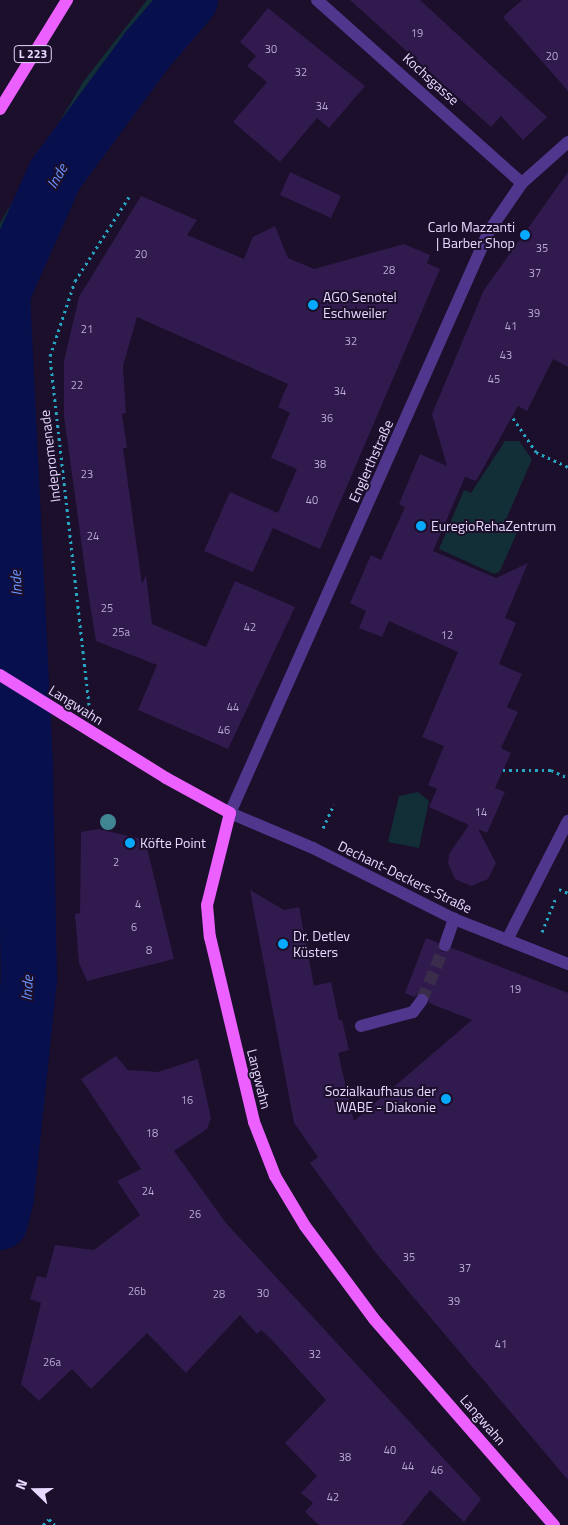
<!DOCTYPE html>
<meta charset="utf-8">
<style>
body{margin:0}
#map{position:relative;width:568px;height:1525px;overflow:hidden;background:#1b0f2b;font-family:"Titillium Web",sans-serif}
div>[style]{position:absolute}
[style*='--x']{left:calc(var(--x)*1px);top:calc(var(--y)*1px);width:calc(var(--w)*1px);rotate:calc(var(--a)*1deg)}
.green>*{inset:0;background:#122e36}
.river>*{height:56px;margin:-28px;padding:0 28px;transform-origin:28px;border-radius:28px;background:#070f4c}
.building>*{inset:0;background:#311a4e}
.minor-tunnel>*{height:12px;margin-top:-6px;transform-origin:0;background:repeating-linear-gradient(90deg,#3a2d4b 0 12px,transparent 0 18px)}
.path>*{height:3px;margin-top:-1.5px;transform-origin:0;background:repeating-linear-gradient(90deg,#28a7c4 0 2.5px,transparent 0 6.5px)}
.minor>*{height:12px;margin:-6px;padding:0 6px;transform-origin:6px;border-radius:6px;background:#50378d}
.major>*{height:12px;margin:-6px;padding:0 6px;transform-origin:6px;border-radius:6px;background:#eb60ff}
.trees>*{width:16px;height:16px;margin:-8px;border-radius:50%;background:#3f8692}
.dots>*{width:14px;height:14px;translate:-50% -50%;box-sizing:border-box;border:2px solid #1b0f2b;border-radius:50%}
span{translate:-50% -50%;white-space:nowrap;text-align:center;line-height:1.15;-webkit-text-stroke:4px #1b0f2b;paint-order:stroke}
.number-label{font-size:11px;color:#baa9d3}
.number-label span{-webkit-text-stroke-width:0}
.shield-label span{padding:1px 4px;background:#1b0f2b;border:1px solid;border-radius:4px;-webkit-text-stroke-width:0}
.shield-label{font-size:12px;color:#e7d9ff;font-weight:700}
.street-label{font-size:14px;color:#e7d9ff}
.poi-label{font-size:14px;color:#e7d9ff}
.right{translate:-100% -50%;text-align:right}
.left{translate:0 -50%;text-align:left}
.water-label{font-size:15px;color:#6794ff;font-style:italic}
.north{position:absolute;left:10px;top:1465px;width:50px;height:50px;-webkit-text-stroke:4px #1b0f2b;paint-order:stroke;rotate:292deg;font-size:14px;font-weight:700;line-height:20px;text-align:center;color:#e7d9ff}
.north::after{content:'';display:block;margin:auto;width:18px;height:22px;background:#e7d9ff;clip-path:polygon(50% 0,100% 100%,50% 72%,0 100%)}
</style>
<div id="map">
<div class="green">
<i style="clip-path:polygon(147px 0,177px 0,57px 160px,0 279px,0 223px,83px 82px)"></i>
<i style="clip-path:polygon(505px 441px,519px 441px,532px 459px,505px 522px,519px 528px,500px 571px,494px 574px,439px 549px,464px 490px,471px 493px)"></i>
<i style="clip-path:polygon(418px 792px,429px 801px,419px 848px,388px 842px,399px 796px)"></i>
</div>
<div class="river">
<i style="--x:0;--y:1222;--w:25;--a:-76"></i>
<i style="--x:6;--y:1198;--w:220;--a:-84"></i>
<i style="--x:29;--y:979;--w:215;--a:-91.1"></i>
<i style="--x:25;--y:764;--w:471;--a:-92.8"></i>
<i style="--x:2;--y:294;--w:130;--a:-66"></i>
<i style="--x:55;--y:175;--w:155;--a:-53.6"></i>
<i style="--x:147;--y:50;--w:66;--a:-49.3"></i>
</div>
<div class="building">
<i style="clip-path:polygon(350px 0,420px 0,547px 117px,523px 140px,501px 116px,491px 127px)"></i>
<i style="clip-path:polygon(522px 0,568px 0,568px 91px,503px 17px)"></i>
<i style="clip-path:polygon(268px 8px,365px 86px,329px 128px,317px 118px,280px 162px,233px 122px,267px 82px,247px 66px,256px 56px,240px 42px)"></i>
<i style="clip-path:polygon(290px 172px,341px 196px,331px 218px,280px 195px)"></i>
<i style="clip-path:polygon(568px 172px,568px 367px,553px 359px,527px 411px,518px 406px,476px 481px,465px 477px,433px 551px,496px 578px,528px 563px,505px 618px,516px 623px,499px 664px,522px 674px,507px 707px,518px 712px,501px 748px,511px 753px,495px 788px,505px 792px,487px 833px,478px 829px,496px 863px,488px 879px,471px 886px,455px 879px,448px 863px,449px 854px,469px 825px,429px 807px,437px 789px,428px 785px,444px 746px,422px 737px,458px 652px,389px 621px,382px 637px,359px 628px,366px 611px,350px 603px,371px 555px,381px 560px,405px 507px,399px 504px,420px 454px,447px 466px,432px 414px,484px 290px)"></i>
<i style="clip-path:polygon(141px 196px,197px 220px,187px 235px,244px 259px,253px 237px,275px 226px,288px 258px,314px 269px,404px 244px,430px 255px,427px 263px,440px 269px,320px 549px,273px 528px,253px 572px,204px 551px,230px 492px,278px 513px,297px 469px,271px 458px,290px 413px,278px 407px,288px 384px,137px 317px,123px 366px,126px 413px,122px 414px,127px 448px,123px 448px,142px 584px,146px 575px,152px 624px,206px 647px,235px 581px,295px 607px,228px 749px,138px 710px,157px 665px,96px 641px,89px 598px,64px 416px,64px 361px,79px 297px)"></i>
<i style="clip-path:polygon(98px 829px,138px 838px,146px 844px,174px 959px,87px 981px,79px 963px,75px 914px,80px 913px,81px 832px)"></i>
<i style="clip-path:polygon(250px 890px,284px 910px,299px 907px,314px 986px,331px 982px,339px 1020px,342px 1020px,349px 1050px,338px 1053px,354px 1121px,472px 1020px,429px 1003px,429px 996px,423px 992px,414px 997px,405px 993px,426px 938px,437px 942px,442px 952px,452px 948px,568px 993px,568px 1480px,376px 1253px,310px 1163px,318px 1157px,294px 1123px)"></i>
<i style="clip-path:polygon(116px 1056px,128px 1070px,158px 1072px,198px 1059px,211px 1118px,207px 1129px,174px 1151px,226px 1223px,481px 1499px,464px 1522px,430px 1490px,402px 1525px,319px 1525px,305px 1512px,313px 1503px,301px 1493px,317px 1476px,285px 1443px,326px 1400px,271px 1339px,261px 1330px,257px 1334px,240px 1315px,186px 1373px,147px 1333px,91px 1389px,72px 1369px,39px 1401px,21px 1384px,41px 1303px,30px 1299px,37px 1276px,46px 1278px,55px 1245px,94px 1250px,140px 1215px,117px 1181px,141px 1169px,81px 1079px)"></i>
</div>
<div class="minor-tunnel">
<i style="--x:422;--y:1000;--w:60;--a:-67.3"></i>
</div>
<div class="path">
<i style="--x:513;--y:418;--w:41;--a:55.9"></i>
<i style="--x:536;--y:452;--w:35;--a:25"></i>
<i style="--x:89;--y:705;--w:351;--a:-96.4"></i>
<i style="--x:50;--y:356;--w:79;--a:-71.6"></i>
<i style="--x:75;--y:281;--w:100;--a:-57.3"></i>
<i style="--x:503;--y:770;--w:48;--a:0"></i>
<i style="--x:551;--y:770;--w:19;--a:25"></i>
<i style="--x:323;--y:828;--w:26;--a:-65"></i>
<i style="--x:559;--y:889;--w:10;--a:24"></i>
<i style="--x:542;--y:932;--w:35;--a:-68"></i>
<i style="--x:43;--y:1525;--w:8;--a:-45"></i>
<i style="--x:49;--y:1519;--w:8;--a:45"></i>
</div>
<div class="minor">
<i style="--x:317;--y:0;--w:275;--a:41.8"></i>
<i style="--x:568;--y:142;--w:62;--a:138.3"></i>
<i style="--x:522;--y:183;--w:58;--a:124.5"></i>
<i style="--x:489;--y:231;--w:637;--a:113.99"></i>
<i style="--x:230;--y:813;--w:90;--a:22.9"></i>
<i style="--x:313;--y:848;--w:158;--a:26.7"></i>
<i style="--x:454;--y:919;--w:123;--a:21.5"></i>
<i style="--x:507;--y:940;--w:134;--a:-62.9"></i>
<i style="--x:445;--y:945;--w:28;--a:-71"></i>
<i style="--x:361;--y:1026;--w:54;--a:-15.1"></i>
<i style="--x:413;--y:1012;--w:15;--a:-53"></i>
</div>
<div class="major">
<i style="--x:0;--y:109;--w:128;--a:-58.4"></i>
<i style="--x:0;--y:675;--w:195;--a:31.8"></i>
<i style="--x:166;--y:778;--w:73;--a:28.7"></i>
<i style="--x:230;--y:813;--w:95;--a:104"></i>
<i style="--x:207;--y:905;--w:32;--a:85"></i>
<i style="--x:210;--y:937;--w:190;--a:76.6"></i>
<i style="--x:254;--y:1122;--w:58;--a:68.7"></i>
<i style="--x:275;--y:1176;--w:58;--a:59"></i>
<i style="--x:305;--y:1226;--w:116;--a:53.4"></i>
<i style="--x:374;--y:1319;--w:274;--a:48.9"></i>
</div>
<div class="trees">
<i style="left:108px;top:822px"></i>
</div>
<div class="dots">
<i style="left:525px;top:235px;background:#05a9ff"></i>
<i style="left:313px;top:305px;background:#05a9ff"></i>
<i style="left:421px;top:526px;background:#05a9ff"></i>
<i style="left:130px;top:843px;background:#05a9ff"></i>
<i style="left:283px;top:944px;background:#05a9ff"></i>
<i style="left:446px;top:1099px;background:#05a9ff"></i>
</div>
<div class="number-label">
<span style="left:417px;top:33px">19</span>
<span style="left:271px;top:49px">30</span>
<span style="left:552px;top:56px">20</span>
<span style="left:301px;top:72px">32</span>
<span style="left:322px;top:106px">34</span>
<span style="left:542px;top:248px">35</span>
<span style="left:141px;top:254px">20</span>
<span style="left:389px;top:270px">28</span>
<span style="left:535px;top:273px">37</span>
<span style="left:534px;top:313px">39</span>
<span style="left:511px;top:326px">41</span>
<span style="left:87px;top:329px">21</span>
<span style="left:351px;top:341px">32</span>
<span style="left:506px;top:355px">43</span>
<span style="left:494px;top:379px">45</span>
<span style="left:77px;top:385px">22</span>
<span style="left:340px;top:391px">34</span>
<span style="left:327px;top:418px">36</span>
<span style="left:320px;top:464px">38</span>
<span style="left:87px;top:474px">23</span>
<span style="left:312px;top:500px">40</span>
<span style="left:93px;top:536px">24</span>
<span style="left:107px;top:608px">25</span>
<span style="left:250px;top:627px">42</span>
<span style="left:121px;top:632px">25a</span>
<span style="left:447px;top:635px">12</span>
<span style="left:233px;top:707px">44</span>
<span style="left:224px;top:730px">46</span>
<span style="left:481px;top:812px">14</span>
<span style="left:116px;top:862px">2</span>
<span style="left:138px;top:904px">4</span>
<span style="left:134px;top:927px">6</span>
<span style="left:149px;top:950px">8</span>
<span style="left:515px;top:989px">19</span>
<span style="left:187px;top:1100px">16</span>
<span style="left:152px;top:1133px">18</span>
<span style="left:148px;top:1191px">24</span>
<span style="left:195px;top:1214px">26</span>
<span style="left:409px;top:1257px">35</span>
<span style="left:465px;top:1268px">37</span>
<span style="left:137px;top:1291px">26b</span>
<span style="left:263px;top:1293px">30</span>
<span style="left:219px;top:1294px">28</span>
<span style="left:454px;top:1301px">39</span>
<span style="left:501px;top:1344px">41</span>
<span style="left:315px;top:1354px">32</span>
<span style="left:52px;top:1362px">26a</span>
<span style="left:390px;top:1450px">40</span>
<span style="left:345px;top:1457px">38</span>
<span style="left:408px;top:1466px">44</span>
<span style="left:437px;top:1470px">46</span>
<span style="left:333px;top:1497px">42</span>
</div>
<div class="shield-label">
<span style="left:33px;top:54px">L 223</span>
</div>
<div class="street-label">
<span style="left:431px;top:79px;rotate:42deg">Kochsgasse</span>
<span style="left:50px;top:456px;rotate:-97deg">Indepromenade</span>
<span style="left:371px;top:461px;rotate:-66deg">Englerthstraße</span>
<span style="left:76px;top:705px;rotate:32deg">Langwahn</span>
<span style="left:405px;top:877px;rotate:26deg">Dechant-Deckers-Straße</span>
<span style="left:259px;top:1079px;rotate:76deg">Langwahn</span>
<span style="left:483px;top:1420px;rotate:49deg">Langwahn</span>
</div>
<div class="poi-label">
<span class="right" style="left:515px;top:235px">Carlo Mazzanti<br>| Barber Shop</span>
<span class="left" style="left:323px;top:305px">AGO Senotel<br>Eschweiler</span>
<span class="left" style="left:431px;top:526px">EuregioRehaZentrum</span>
<span class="left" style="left:140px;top:843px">Köfte Point</span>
<span class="left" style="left:293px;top:944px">Dr. Detlev<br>Küsters</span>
<span class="right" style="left:436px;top:1099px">Sozialkaufhaus der<br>WABE - Diakonie</span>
</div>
<div class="water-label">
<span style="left:57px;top:176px;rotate:-60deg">Inde</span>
<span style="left:16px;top:583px;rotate:-93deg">Inde</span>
<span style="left:27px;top:988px;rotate:-86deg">Inde</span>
</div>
<div class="north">N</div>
</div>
